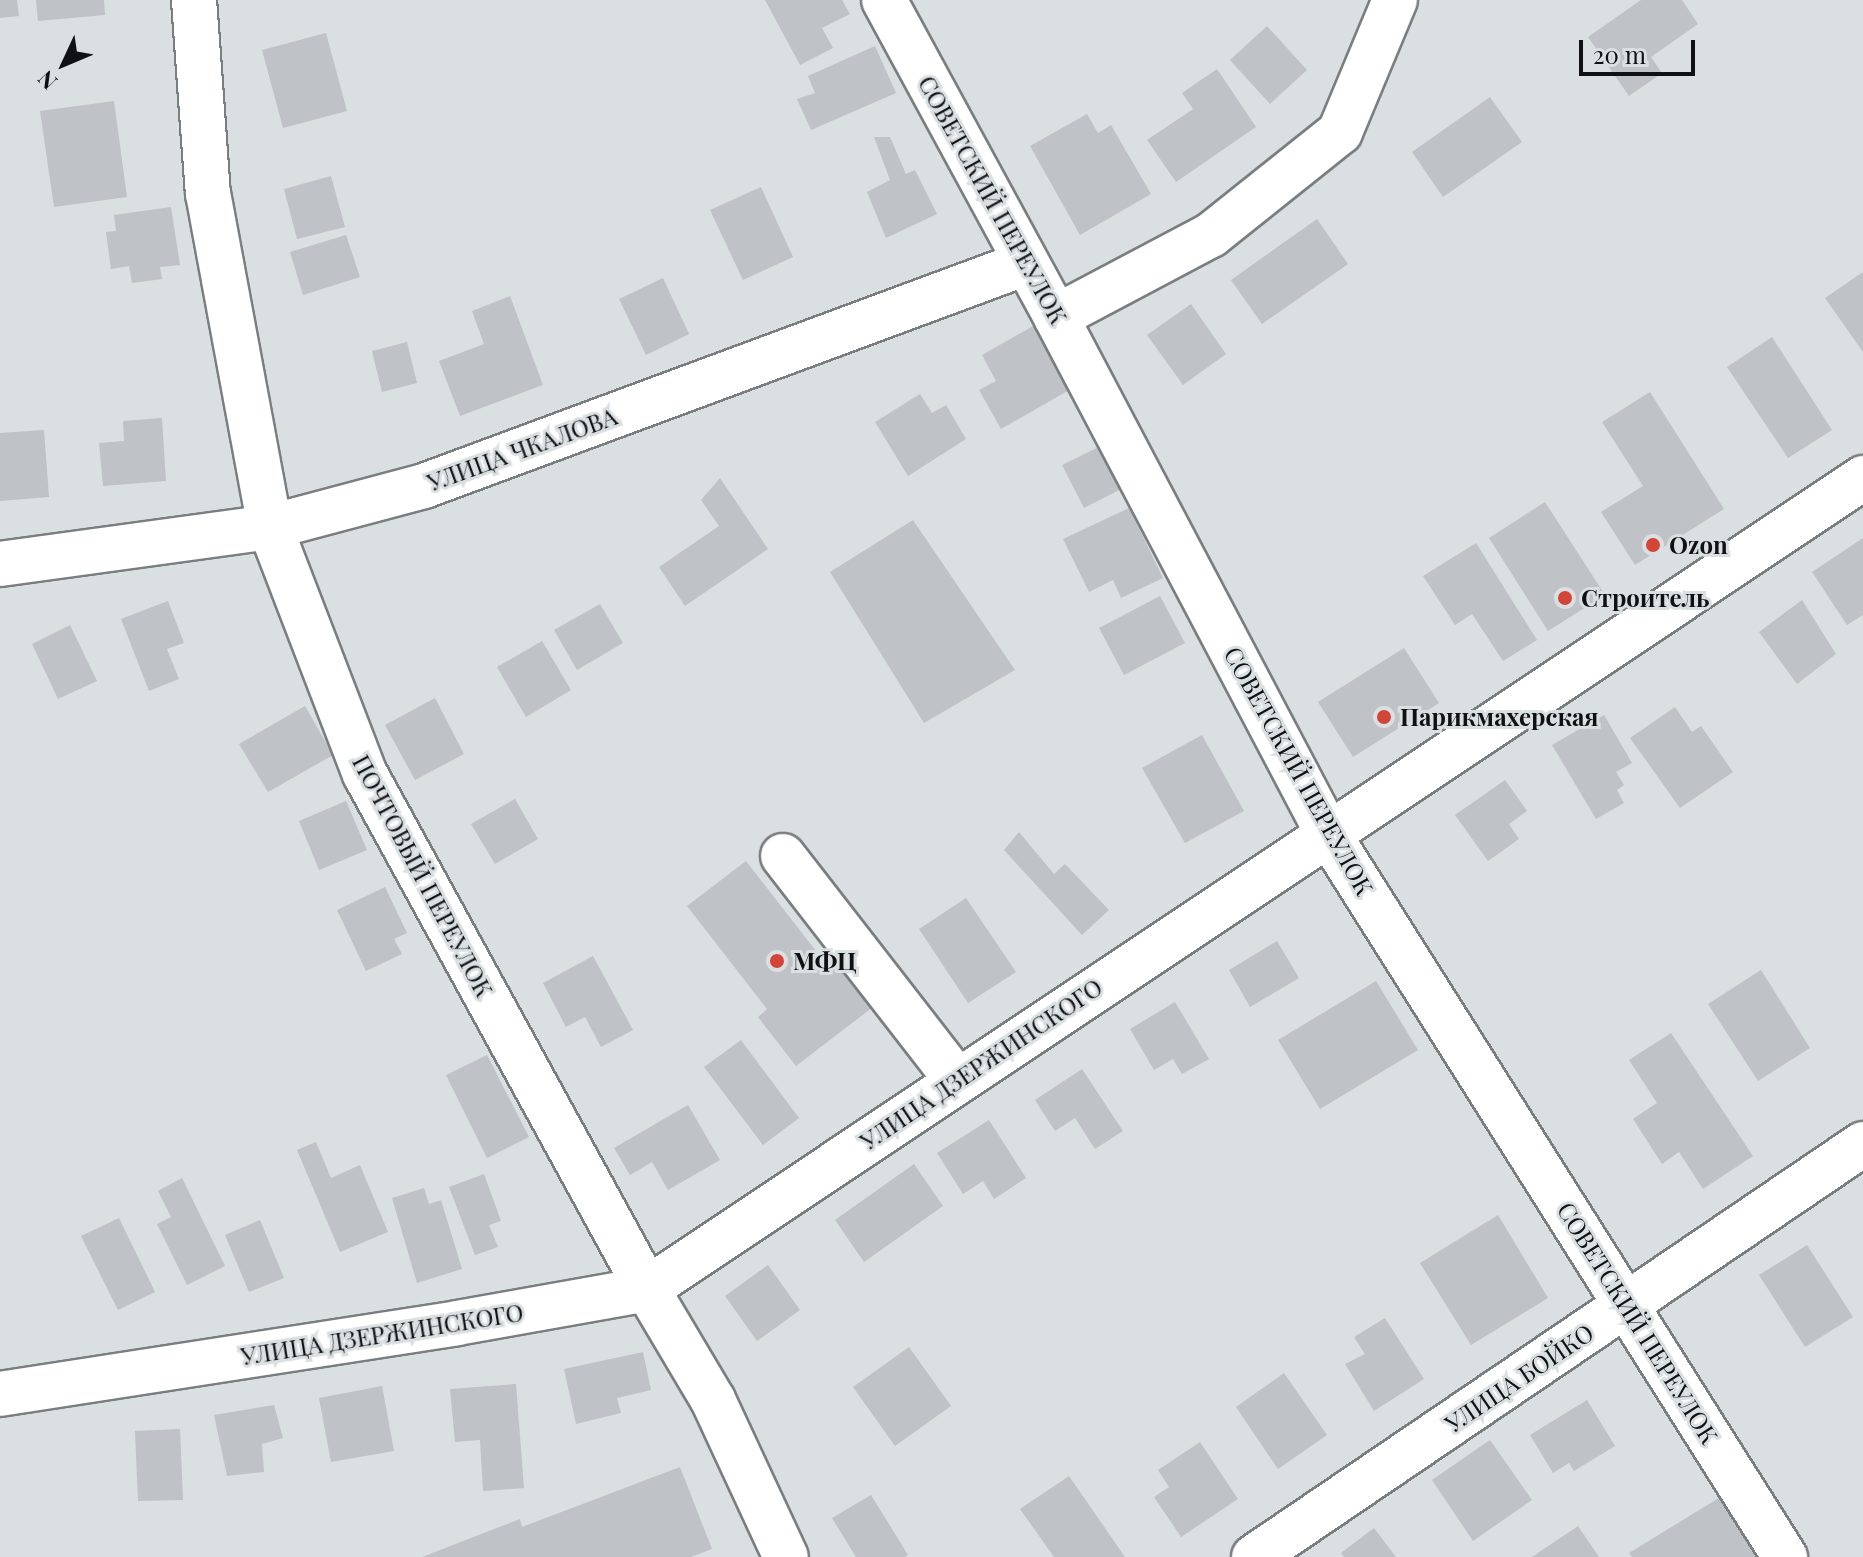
<!DOCTYPE html>
<meta charset="utf-8">
<style>
body{margin:0}
#map{position:relative;width:1863px;height:1557px;overflow:hidden;background:#dadfe2;font-family:"Playfair Display",serif}
div>[style]{position:absolute}
[style*='--x']{left:calc(var(--x)*1px);top:calc(var(--y)*1px);width:calc(var(--w)*1px);rotate:calc(var(--a)*1deg)}
.building>*{inset:0;background:#bfc2c6}
.roads{filter:drop-shadow(2px 0 #797e80) drop-shadow(-2px 0 #797e80) drop-shadow(0 2px #797e80) drop-shadow(0 -2px #797e80)}
.minor>*{height:44px;margin:-22px;padding:0 22px;transform-origin:22px;border-radius:22px;background:#fff}
.dots>*{width:22px;height:22px;translate:-50% -50%;box-sizing:border-box;border:4px solid #dadfe2;border-radius:50%}
span{translate:-50% -50%;white-space:nowrap;text-align:center;line-height:1.15;-webkit-text-stroke:6px #dadfe2;paint-order:stroke}
.street-label{font-size:24px;color:#0f1112}
.poi-label{font-size:24px;color:#0f1112;font-weight:700}
.left{translate:0 -50%;text-align:left}
.north{position:absolute;left:24px;top:24px;width:80px;height:80px;-webkit-text-stroke:6px #dadfe2;paint-order:stroke;rotate:226deg;font-size:22px;font-weight:700;line-height:32px;text-align:center;color:#0f1112}
.north::after{content:'';display:block;margin:auto;width:28px;height:36px;background:#0f1112;clip-path:polygon(50% 0,100% 100%,50% 72%,0 100%)}
.scale{position:absolute;left:1579px;top:40px;width:116px;height:36px;box-sizing:border-box;border:4px solid #0f1112;border-top:0;padding-left:10px;font-size:24px;line-height:28px;white-space:nowrap;color:#0f1112;-webkit-text-stroke:6px #dadfe2;paint-order:stroke}
</style>
<div id="map">
<div class="building">
<i style="clip-path:polygon(0 0,17px 0,19px 16px,0 18px)"></i>
<i style="clip-path:polygon(36px 0,104px 0,105px 15px,38px 21px)"></i>
<i style="clip-path:polygon(765px 0,842px 0,850px 14px,822px 28px,833px 48px,800px 65px)"></i>
<i style="clip-path:polygon(1641px 0,1682px 0,1698px 24px,1651px 57px,1662px 73px,1629px 96px,1588px 37px)"></i>
<i style="clip-path:polygon(1267px 26px,1307px 70px,1270px 104px,1230px 60px)"></i>
<i style="clip-path:polygon(326px 33px,347px 111px,283px 128px,262px 50px)"></i>
<i style="clip-path:polygon(875px 46px,896px 93px,811px 130px,797px 99px,815px 93px,808px 76px)"></i>
<i style="clip-path:polygon(1217px 69px,1256px 127px,1176px 182px,1147px 140px,1193px 109px,1182px 93px)"></i>
<i style="clip-path:polygon(1490px 97px,1522px 142px,1443px 197px,1412px 152px)"></i>
<i style="clip-path:polygon(114px 101px,127px 197px,54px 207px,40px 111px)"></i>
<i style="clip-path:polygon(1087px 114px,1098px 133px,1111px 125px,1151px 194px,1080px 235px,1030px 146px)"></i>
<i style="clip-path:polygon(874px 137px,890px 137px,906px 174px,915px 170px,937px 214px,886px 238px,867px 192px,890px 180px)"></i>
<i style="clip-path:polygon(331px 176px,345px 227px,297px 239px,284px 189px)"></i>
<i style="clip-path:polygon(761px 187px,793px 257px,743px 280px,710px 210px)"></i>
<i style="clip-path:polygon(171px 207px,180px 265px,160px 267px,162px 279px,132px 283px,129px 266px,111px 269px,106px 232px,116px 231px,114px 215px)"></i>
<i style="clip-path:polygon(1317px 219px,1348px 264px,1262px 324px,1231px 280px)"></i>
<i style="clip-path:polygon(346px 235px,360px 277px,303px 295px,290px 252px)"></i>
<i style="clip-path:polygon(1863px 272px,1863px 352px,1825px 298px)"></i>
<i style="clip-path:polygon(663px 278px,689px 334px,646px 355px,619px 299px)"></i>
<i style="clip-path:polygon(510px 296px,543px 385px,460px 416px,439px 361px,484px 344px,472px 311px)"></i>
<i style="clip-path:polygon(1191px 304px,1226px 354px,1183px 385px,1147px 335px)"></i>
<i style="clip-path:polygon(1035px 325px,1071px 389px,1001px 429px,979px 390px,996px 381px,982px 355px)"></i>
<i style="clip-path:polygon(1772px 337px,1832px 430px,1788px 458px,1727px 367px)"></i>
<i style="clip-path:polygon(407px 342px,417px 383px,382px 392px,372px 351px)"></i>
<i style="clip-path:polygon(1650px 392px,1724px 509px,1635px 565px,1601px 512px,1643px 486px,1602px 422px)"></i>
<i style="clip-path:polygon(920px 394px,932px 413px,946px 405px,966px 439px,908px 476px,875px 422px)"></i>
<i style="clip-path:polygon(162px 418px,166px 481px,103px 486px,99px 443px,124px 441px,123px 421px)"></i>
<i style="clip-path:polygon(44px 430px,49px 497px,0 501px,0 433px)"></i>
<i style="clip-path:polygon(1107px 443px,1129px 485px,1084px 508px,1062px 465px)"></i>
<i style="clip-path:polygon(720px 478px,768px 549px,685px 606px,659px 567px,719px 526px,701px 500px)"></i>
<i style="clip-path:polygon(1545px 502px,1605px 595px,1548px 631px,1489px 538px)"></i>
<i style="clip-path:polygon(1129px 508px,1163px 578px,1121px 598px,1113px 580px,1089px 592px,1063px 539px)"></i>
<i style="clip-path:polygon(913px 520px,1015px 670px,924px 723px,830px 572px)"></i>
<i style="clip-path:polygon(1863px 538px,1863px 615px,1847px 625px,1812px 572px)"></i>
<i style="clip-path:polygon(1476px 543px,1537px 640px,1503px 661px,1472px 614px,1455px 625px,1423px 576px)"></i>
<i style="clip-path:polygon(1160px 596px,1185px 643px,1124px 675px,1099px 628px)"></i>
<i style="clip-path:polygon(1802px 600px,1836px 654px,1797px 684px,1759px 632px)"></i>
<i style="clip-path:polygon(168px 601px,184px 643px,167px 649px,179px 679px,149px 691px,121px 619px)"></i>
<i style="clip-path:polygon(600px 604px,623px 643px,577px 670px,554px 630px)"></i>
<i style="clip-path:polygon(70px 625px,97px 681px,58px 699px,32px 644px)"></i>
<i style="clip-path:polygon(542px 641px,571px 690px,526px 717px,497px 667px)"></i>
<i style="clip-path:polygon(1404px 648px,1439px 703px,1353px 757px,1318px 702px)"></i>
<i style="clip-path:polygon(435px 698px,464px 754px,415px 780px,385px 725px)"></i>
<i style="clip-path:polygon(305px 706px,333px 755px,268px 792px,239px 744px)"></i>
<i style="clip-path:polygon(1675px 707px,1692px 732px,1701px 726px,1733px 772px,1680px 808px,1630px 738px)"></i>
<i style="clip-path:polygon(1604px 715px,1632px 763px,1616px 772px,1624px 785px,1617px 790px,1624px 803px,1596px 819px,1552px 745px)"></i>
<i style="clip-path:polygon(1202px 735px,1244px 811px,1185px 843px,1142px 768px)"></i>
<i style="clip-path:polygon(1505px 780px,1527px 811px,1509px 824px,1519px 839px,1488px 861px,1455px 815px)"></i>
<i style="clip-path:polygon(515px 799px,538px 839px,495px 864px,471px 824px)"></i>
<i style="clip-path:polygon(346px 801px,367px 850px,319px 870px,299px 821px)"></i>
<i style="clip-path:polygon(1019px 832px,1054px 874px,1065px 864px,1109px 910px,1082px 935px,1004px 850px)"></i>
<i style="clip-path:polygon(746px 861px,826px 964px,834px 958px,873px 1007px,796px 1066px,758px 1017px,767px 1009px,687px 906px)"></i>
<i style="clip-path:polygon(385px 887px,407px 933px,394px 939px,402px 954px,366px 971px,337px 910px)"></i>
<i style="clip-path:polygon(966px 898px,1016px 972px,968px 1003px,919px 929px)"></i>
<i style="clip-path:polygon(1277px 941px,1299px 978px,1250px 1007px,1229px 970px)"></i>
<i style="clip-path:polygon(593px 956px,633px 1030px,601px 1047px,585px 1017px,566px 1027px,543px 983px)"></i>
<i style="clip-path:polygon(1761px 970px,1810px 1048px,1758px 1081px,1708px 1004px)"></i>
<i style="clip-path:polygon(1376px 981px,1418px 1050px,1320px 1109px,1278px 1040px)"></i>
<i style="clip-path:polygon(1175px 1002px,1209px 1059px,1182px 1074px,1173px 1059px,1154px 1070px,1130px 1029px)"></i>
<i style="clip-path:polygon(1671px 1033px,1753px 1156px,1703px 1189px,1679px 1152px,1662px 1164px,1633px 1119px,1657px 1103px,1629px 1060px)"></i>
<i style="clip-path:polygon(741px 1040px,799px 1118px,763px 1145px,704px 1067px)"></i>
<i style="clip-path:polygon(487px 1055px,529px 1137px,487px 1158px,446px 1075px)"></i>
<i style="clip-path:polygon(1082px 1069px,1123px 1131px,1095px 1149px,1075px 1118px,1055px 1131px,1035px 1100px)"></i>
<i style="clip-path:polygon(688px 1105px,720px 1160px,668px 1190px,652px 1162px,630px 1175px,614px 1148px)"></i>
<i style="clip-path:polygon(989px 1120px,1026px 1178px,994px 1199px,983px 1181px,963px 1194px,937px 1153px)"></i>
<i style="clip-path:polygon(316px 1142px,331px 1178px,360px 1165px,388px 1232px,340px 1252px,297px 1150px)"></i>
<i style="clip-path:polygon(914px 1164px,943px 1206px,864px 1262px,835px 1220px)"></i>
<i style="clip-path:polygon(484px 1174px,501px 1221px,489px 1225px,498px 1247px,475px 1255px,449px 1187px)"></i>
<i style="clip-path:polygon(182px 1178px,225px 1266px,187px 1285px,157px 1224px,171px 1217px,158px 1191px)"></i>
<i style="clip-path:polygon(424px 1188px,429px 1204px,441px 1200px,462px 1269px,417px 1283px,392px 1198px)"></i>
<i style="clip-path:polygon(1498px 1215px,1548px 1298px,1471px 1345px,1420px 1263px)"></i>
<i style="clip-path:polygon(119px 1218px,155px 1292px,118px 1310px,81px 1236px)"></i>
<i style="clip-path:polygon(260px 1220px,284px 1278px,249px 1292px,225px 1235px)"></i>
<i style="clip-path:polygon(1807px 1245px,1853px 1317px,1805px 1347px,1759px 1275px)"></i>
<i style="clip-path:polygon(768px 1265px,800px 1310px,757px 1341px,725px 1296px)"></i>
<i style="clip-path:polygon(1385px 1318px,1424px 1379px,1374px 1411px,1345px 1364px,1365px 1354px,1354px 1337px)"></i>
<i style="clip-path:polygon(909px 1347px,951px 1406px,895px 1446px,853px 1387px)"></i>
<i style="clip-path:polygon(643px 1352px,651px 1390px,617px 1398px,621px 1413px,576px 1424px,564px 1369px)"></i>
<i style="clip-path:polygon(1284px 1373px,1327px 1435px,1278px 1469px,1236px 1407px)"></i>
<i style="clip-path:polygon(516px 1384px,524px 1488px,483px 1491px,480px 1440px,455px 1442px,450px 1389px)"></i>
<i style="clip-path:polygon(382px 1386px,394px 1451px,331px 1462px,319px 1398px)"></i>
<i style="clip-path:polygon(1587px 1400px,1615px 1446px,1574px 1471px,1569px 1463px,1553px 1473px,1530px 1435px)"></i>
<i style="clip-path:polygon(274px 1405px,283px 1438px,262px 1444px,264px 1472px,227px 1476px,214px 1415px)"></i>
<i style="clip-path:polygon(180px 1429px,183px 1500px,138px 1501px,135px 1431px)"></i>
<i style="clip-path:polygon(1490px 1440px,1532px 1500px,1473px 1541px,1432px 1480px)"></i>
<i style="clip-path:polygon(1200px 1442px,1238px 1499px,1181px 1537px,1154px 1497px,1169px 1487px,1158px 1470px)"></i>
<i style="clip-path:polygon(680px 1467px,712px 1549px,691px 1557px,422px 1557px,520px 1519px,522px 1527px)"></i>
<i style="clip-path:polygon(1069px 1476px,1125px 1557px,1054px 1557px,1020px 1509px)"></i>
<i style="clip-path:polygon(871px 1495px,908px 1555px,905px 1557px,856px 1557px,832px 1518px)"></i>
<i style="clip-path:polygon(1722px 1496px,1760px 1557px,1632px 1557px,1629px 1553px)"></i>
<i style="clip-path:polygon(1578px 1526px,1599px 1557px,1532px 1557px)"></i>
<i style="clip-path:polygon(1374px 1528px,1396px 1557px,1344px 1557px,1341px 1553px)"></i>
</div>
<div class="roads">
<div class="minor">
<i style="--x:194;--y:0;--w:194;--a:85.9"></i>
<i style="--x:208;--y:193;--w:340;--a:79.5"></i>
<i style="--x:270;--y:527;--w:265;--a:69"></i>
<i style="--x:365;--y:774;--w:587;--a:61.3"></i>
<i style="--x:647;--y:1289;--w:129;--a:59.3"></i>
<i style="--x:713;--y:1400;--w:173;--a:65.1"></i>
<i style="--x:884;--y:0;--w:361;--a:61.5"></i>
<i style="--x:1056;--y:317;--w:582;--a:62.25"></i>
<i style="--x:1327;--y:832;--w:858;--a:57.72"></i>
<i style="--x:1056;--y:317;--w:175;--a:-27.9"></i>
<i style="--x:1211;--y:235;--w:165;--a:-38.6"></i>
<i style="--x:1340;--y:132;--w:143;--a:-67.4"></i>
<i style="--x:0;--y:564;--w:273;--a:-7.8"></i>
<i style="--x:270;--y:527;--w:159;--a:-14.9"></i>
<i style="--x:424;--y:486;--w:642;--a:-20.33"></i>
<i style="--x:783;--y:856;--w:284;--a:52.2"></i>
<i style="--x:0;--y:1394;--w:462;--a:-8.8"></i>
<i style="--x:457;--y:1323;--w:193;--a:-10.1"></i>
<i style="--x:647;--y:1289;--w:1462;--a:-33.7"></i>
<i style="--x:1254;--y:1557;--w:736;--a:-34.14"></i>
</div>
</div>
<div class="dots">
<i style="left:1653px;top:545px;background:#d24537"></i>
<i style="left:1565px;top:598px;background:#d24537"></i>
<i style="left:1384px;top:717px;background:#d24537"></i>
<i style="left:777px;top:961px;background:#d24537"></i>
</div>
<div class="street-label">
<span style="left:993px;top:200px;rotate:61deg">СОВЕТСКИЙ ПЕРЕУЛОК</span>
<span style="left:522px;top:449px;rotate:-20deg">УЛИЦА ЧКАЛОВА</span>
<span style="left:1299px;top:771px;rotate:61deg">СОВЕТСКИЙ ПЕРЕУЛОК</span>
<span style="left:423px;top:876px;rotate:62deg">ПОЧТОВЫЙ ПЕРЕУЛОК</span>
<span style="left:981px;top:1064px;rotate:-34deg">УЛИЦА ДЗЕРЖИНСКОГО</span>
<span style="left:1638px;top:1323px;rotate:58deg">СОВЕТСКИЙ ПЕРЕУЛОК</span>
<span style="left:382px;top:1334px;rotate:-9deg">УЛИЦА ДЗЕРЖИНСКОГО</span>
<span style="left:1519px;top:1378px;rotate:-34deg">УЛИЦА БОЙКО</span>
</div>
<div class="poi-label">
<span class="left" style="left:1669px;top:545px">Ozon</span>
<span class="left" style="left:1581px;top:598px">Строитель</span>
<span class="left" style="left:1400px;top:717px">Парикмахерская</span>
<span class="left" style="left:793px;top:961px">МФЦ</span>
</div>
<div class="north">N</div>
<div class="scale">20 m</div>
</div>
